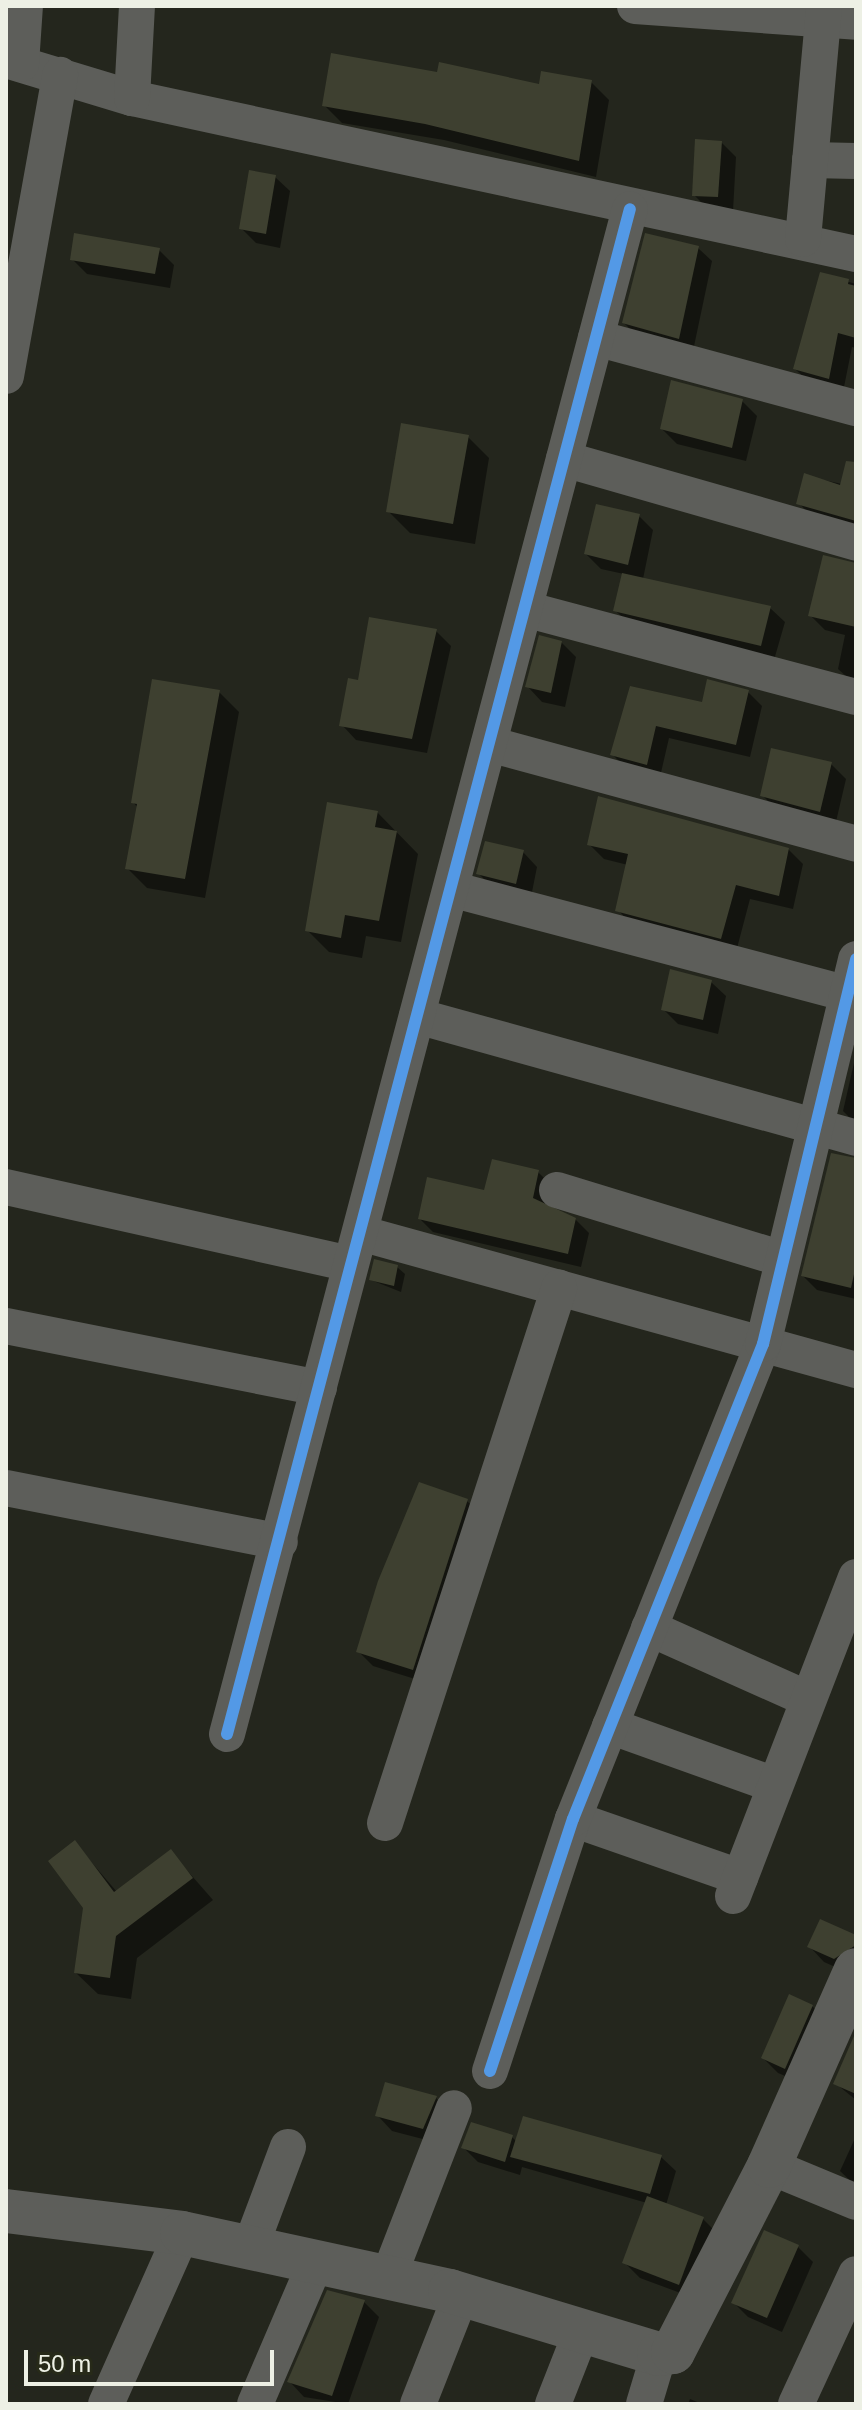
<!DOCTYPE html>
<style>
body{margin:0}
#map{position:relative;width:862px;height:2410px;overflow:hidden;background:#24261d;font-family:Helvetica,sans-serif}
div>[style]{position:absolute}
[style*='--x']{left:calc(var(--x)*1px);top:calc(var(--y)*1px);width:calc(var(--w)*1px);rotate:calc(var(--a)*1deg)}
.shadow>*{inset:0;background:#0007}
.building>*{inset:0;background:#3e4030}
.minor>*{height:36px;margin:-18px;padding:0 18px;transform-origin:18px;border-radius:18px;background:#5d5e5a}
.tertiary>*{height:44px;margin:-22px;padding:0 22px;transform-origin:22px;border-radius:22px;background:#5d5e5a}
.cycleway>*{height:12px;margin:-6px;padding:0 6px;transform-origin:6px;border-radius:6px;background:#5399e6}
span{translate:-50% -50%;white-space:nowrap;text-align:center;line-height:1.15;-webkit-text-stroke:6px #272a19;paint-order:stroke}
.frame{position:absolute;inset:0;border:8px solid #edf0e5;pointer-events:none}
.scale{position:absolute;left:24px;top:2350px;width:250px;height:36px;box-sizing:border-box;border:4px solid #edf0e5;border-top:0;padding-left:10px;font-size:24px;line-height:28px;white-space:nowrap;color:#edf0e5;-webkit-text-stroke:6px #272a19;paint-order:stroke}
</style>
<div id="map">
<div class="shadow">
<i style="clip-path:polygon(438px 74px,541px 87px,591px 82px,609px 100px,596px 177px,444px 140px,342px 123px,324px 105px)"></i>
<i style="clip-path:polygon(721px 142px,736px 157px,733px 211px,709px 210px,694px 195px)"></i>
<i style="clip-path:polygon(275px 177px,290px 191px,280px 248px,256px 243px,241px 228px)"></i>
<i style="clip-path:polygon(698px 248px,712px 261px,693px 351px,637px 336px,624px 323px)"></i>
<i style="clip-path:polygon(159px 250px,174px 265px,170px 288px,87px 274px,72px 259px)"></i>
<i style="clip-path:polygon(822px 274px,856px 284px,856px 348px,852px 347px,843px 392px,810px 383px,795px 369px)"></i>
<i style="clip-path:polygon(742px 401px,757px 416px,746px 461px,677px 444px,662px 429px)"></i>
<i style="clip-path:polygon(468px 437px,489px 458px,475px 544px,410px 533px,388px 511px)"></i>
<i style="clip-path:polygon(805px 476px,856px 487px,856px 530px,813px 518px,799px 503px)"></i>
<i style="clip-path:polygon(638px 515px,653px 530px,643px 579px,770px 608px,785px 622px,774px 660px,630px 625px,615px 610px,624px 574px,601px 569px,586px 554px)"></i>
<i style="clip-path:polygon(856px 564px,856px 685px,838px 669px,845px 635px,825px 630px,811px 616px)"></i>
<i style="clip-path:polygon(436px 631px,451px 646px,427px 753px,356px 740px,342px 725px,360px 683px)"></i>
<i style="clip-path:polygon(561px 642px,576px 657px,565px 707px,542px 702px,528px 687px)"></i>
<i style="clip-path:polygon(631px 688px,704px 705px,748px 692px,762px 706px,750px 757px,669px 738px,660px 777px,626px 768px,613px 755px)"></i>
<i style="clip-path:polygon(219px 692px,239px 712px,205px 898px,147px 888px,127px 868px,138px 808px,133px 802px)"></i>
<i style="clip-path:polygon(831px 764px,846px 779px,835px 826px,777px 810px,762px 795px)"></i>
<i style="clip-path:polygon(377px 812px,418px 854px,401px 942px,366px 936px,362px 958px,329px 952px,307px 930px)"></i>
<i style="clip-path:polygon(589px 844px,788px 849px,803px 864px,793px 909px,750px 899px,736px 952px,632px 925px,618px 910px,628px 865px,604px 859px)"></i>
<i style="clip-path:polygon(523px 852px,537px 867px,531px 897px,493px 888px,478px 873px)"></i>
<i style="clip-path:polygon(711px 982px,726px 996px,718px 1034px,678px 1024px,663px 1009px)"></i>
<i style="clip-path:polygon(854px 1063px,856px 1064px,856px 1124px,843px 1111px)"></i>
<i style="clip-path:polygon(856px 1160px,856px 1299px,817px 1290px,803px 1276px)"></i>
<i style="clip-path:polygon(538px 1172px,552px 1186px,547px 1206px,575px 1219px,589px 1233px,581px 1267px,433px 1232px,420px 1219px)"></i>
<i style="clip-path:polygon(397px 1267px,405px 1274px,401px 1292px,371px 1280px)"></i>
<i style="clip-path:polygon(467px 1501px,482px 1516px,428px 1683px,373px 1666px,358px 1651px)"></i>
<i style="clip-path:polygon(75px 1843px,117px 1892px,171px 1852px,213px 1900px,137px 1958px,131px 1999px,98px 1994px,76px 1973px,85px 1907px)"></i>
<i style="clip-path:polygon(856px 1937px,856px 1965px,849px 1973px,824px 1962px,810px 1947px)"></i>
<i style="clip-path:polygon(812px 2006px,827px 2021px,800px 2082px,778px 2073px,763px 2058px)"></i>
<i style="clip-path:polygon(856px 2039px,856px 2100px,835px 2083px)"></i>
<i style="clip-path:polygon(386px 2085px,436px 2098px,451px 2113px,438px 2143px,392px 2131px,378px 2116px)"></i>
<i style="clip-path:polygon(856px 2136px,856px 2186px,840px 2171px)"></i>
<i style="clip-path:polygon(512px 2137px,517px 2142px,661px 2157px,676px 2171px,666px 2205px,703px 2219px,718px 2234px,694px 2298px,640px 2278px,625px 2263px,647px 2203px,522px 2167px,520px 2175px,478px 2162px,463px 2147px)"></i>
<i style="clip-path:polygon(798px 2247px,813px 2262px,782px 2332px,748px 2317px,733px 2302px)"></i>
<i style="clip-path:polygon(364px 2302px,379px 2317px,348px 2404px,304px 2397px,290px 2382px)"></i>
<i style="clip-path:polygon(690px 2399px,702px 2404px,688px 2404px)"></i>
</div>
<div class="building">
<i style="clip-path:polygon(331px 53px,437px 72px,439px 62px,539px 84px,541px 71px,592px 80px,579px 161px,425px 124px,322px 106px)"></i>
<i style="clip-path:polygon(695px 139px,722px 141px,718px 197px,692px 196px)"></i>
<i style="clip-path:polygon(249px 170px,276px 175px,266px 234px,239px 229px)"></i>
<i style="clip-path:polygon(74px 233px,160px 248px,155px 274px,70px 260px)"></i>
<i style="clip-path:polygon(645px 233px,699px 246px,679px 339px,622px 323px)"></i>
<i style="clip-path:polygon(820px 272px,849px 279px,848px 284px,856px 286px,856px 338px,838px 333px,829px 379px,793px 369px)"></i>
<i style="clip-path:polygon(671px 380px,743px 399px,732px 448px,660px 429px)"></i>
<i style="clip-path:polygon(401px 423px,469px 435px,453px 524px,386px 512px)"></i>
<i style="clip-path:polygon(846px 461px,856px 462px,856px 521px,796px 504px,804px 473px,840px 485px)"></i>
<i style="clip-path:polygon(596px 504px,640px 514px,628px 565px,584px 554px)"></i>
<i style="clip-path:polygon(823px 555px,856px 563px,856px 627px,808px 616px)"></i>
<i style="clip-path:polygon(622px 573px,771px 606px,761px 646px,613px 611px)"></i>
<i style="clip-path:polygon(369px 617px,437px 629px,412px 739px,339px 726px,348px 678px,358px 680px)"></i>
<i style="clip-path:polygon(539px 635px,562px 641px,551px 693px,525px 687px)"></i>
<i style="clip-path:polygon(152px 679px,220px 690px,185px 879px,125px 869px,137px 804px,131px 803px)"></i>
<i style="clip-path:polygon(707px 679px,749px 690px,736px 745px,656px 726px,647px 765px,610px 755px,630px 686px,702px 702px)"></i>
<i style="clip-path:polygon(771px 748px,832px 762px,820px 812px,760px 796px)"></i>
<i style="clip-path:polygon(598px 796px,789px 848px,779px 896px,736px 885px,721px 939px,615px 911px,628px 854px,587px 845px)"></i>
<i style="clip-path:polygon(327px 802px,378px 811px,375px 827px,397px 831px,379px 921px,345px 915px,341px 938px,305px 931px)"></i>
<i style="clip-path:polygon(485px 841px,524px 850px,516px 884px,476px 874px)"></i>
<i style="clip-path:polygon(670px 969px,712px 980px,703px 1020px,661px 1010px)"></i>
<i style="clip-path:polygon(831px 1153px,856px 1158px,856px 1265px,851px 1288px,801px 1276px)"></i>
<i style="clip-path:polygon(492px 1159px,539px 1170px,533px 1198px,576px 1218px,568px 1254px,418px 1219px,427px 1177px,484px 1190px)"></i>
<i style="clip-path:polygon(374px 1259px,398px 1265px,394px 1286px,369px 1280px)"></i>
<i style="clip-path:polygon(419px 1482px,468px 1499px,413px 1670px,356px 1652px,378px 1581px)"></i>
<i style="clip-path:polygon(75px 1840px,114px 1892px,171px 1849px,193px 1878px,116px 1936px,110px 1978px,74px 1973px,83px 1908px,48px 1861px)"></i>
<i style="clip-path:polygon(820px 1919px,856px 1935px,856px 1945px,834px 1959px,807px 1947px)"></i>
<i style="clip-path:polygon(789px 1994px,813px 2005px,785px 2069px,761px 2058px)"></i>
<i style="clip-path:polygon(854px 2036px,856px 2037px,856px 2094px,833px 2084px)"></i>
<i style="clip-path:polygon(385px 2082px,437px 2096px,423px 2129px,375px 2116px)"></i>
<i style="clip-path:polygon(523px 2116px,662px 2155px,650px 2194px,510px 2157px)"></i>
<i style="clip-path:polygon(471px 2122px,513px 2135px,505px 2162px,461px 2148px)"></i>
<i style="clip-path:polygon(647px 2196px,704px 2217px,679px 2285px,622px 2263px)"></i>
<i style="clip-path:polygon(764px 2230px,799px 2245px,767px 2318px,731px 2303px)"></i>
<i style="clip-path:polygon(327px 2290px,365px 2300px,332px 2396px,287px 2382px)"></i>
</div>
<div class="minor">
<i style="--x:635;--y:6;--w:222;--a:4.1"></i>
<i style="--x:6;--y:60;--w:132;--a:16.8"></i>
<i style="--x:132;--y:98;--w:741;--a:12.16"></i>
<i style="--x:21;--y:64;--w:58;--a:-86.1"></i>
<i style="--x:132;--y:98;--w:92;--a:-86.9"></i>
<i style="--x:810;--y:160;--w:46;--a:1.2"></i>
<i style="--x:803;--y:239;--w:234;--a:-84.8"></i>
<i style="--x:596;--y:338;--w:269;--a:15.1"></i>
<i style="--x:6;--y:376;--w:306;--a:-79.8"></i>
<i style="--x:564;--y:459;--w:304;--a:16"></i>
<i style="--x:525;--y:609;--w:342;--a:14.9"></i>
<i style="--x:489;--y:744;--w:380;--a:15.2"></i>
<i style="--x:451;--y:889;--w:419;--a:14.8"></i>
<i style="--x:417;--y:1016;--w:456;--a:15.5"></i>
<i style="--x:6;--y:1187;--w:353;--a:12.6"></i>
<i style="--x:557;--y:1190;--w:236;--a:17"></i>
<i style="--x:360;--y:1233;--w:515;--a:15.44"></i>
<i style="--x:6;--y:1326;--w:319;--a:11.2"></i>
<i style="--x:6;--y:1488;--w:279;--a:11.1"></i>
<i style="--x:649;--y:1628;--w:174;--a:24.1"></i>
<i style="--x:610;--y:1726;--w:175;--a:19.7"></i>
<i style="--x:227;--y:1734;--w:1577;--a:-75.2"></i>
<i style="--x:573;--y:1819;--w:177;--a:19.2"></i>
<i style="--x:385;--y:1823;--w:563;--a:-71.98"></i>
<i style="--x:733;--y:1896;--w:342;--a:-68.9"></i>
<i style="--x:490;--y:2071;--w:265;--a:-71.8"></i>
<i style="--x:573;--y:1819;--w:512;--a:-68.2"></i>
<i style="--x:763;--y:1344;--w:396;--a:-76.4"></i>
<i style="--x:769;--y:2166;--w:94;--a:22.5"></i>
<i style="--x:250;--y:2248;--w:108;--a:-69.4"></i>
<i style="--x:388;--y:2278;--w:182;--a:-68.8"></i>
<i style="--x:106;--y:2404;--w:187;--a:-66"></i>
<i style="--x:255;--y:2404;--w:155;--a:-66.8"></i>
<i style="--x:418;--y:2404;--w:117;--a:-68.5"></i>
<i style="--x:553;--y:2404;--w:79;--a:-68.6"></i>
<i style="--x:644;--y:2404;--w:52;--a:-73.3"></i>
<i style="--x:796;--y:2404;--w:143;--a:-65.2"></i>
</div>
<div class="tertiary">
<i style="--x:6;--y:2211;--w:177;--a:7.1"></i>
<i style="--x:182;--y:2233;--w:274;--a:12.2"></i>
<i style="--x:450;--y:2291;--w:218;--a:16.8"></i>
<i style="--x:659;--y:2354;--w:14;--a:-8"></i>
<i style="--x:673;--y:2352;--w:209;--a:-62.7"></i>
<i style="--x:769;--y:2166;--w:214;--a:-66.1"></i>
</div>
<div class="cycleway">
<i style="--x:227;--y:1734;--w:1577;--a:-75.2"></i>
<i style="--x:490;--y:2071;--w:265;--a:-71.8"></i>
<i style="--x:573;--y:1819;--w:512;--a:-68.2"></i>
<i style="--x:763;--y:1344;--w:396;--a:-76.4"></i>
</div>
<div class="frame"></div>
<div class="scale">50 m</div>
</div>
